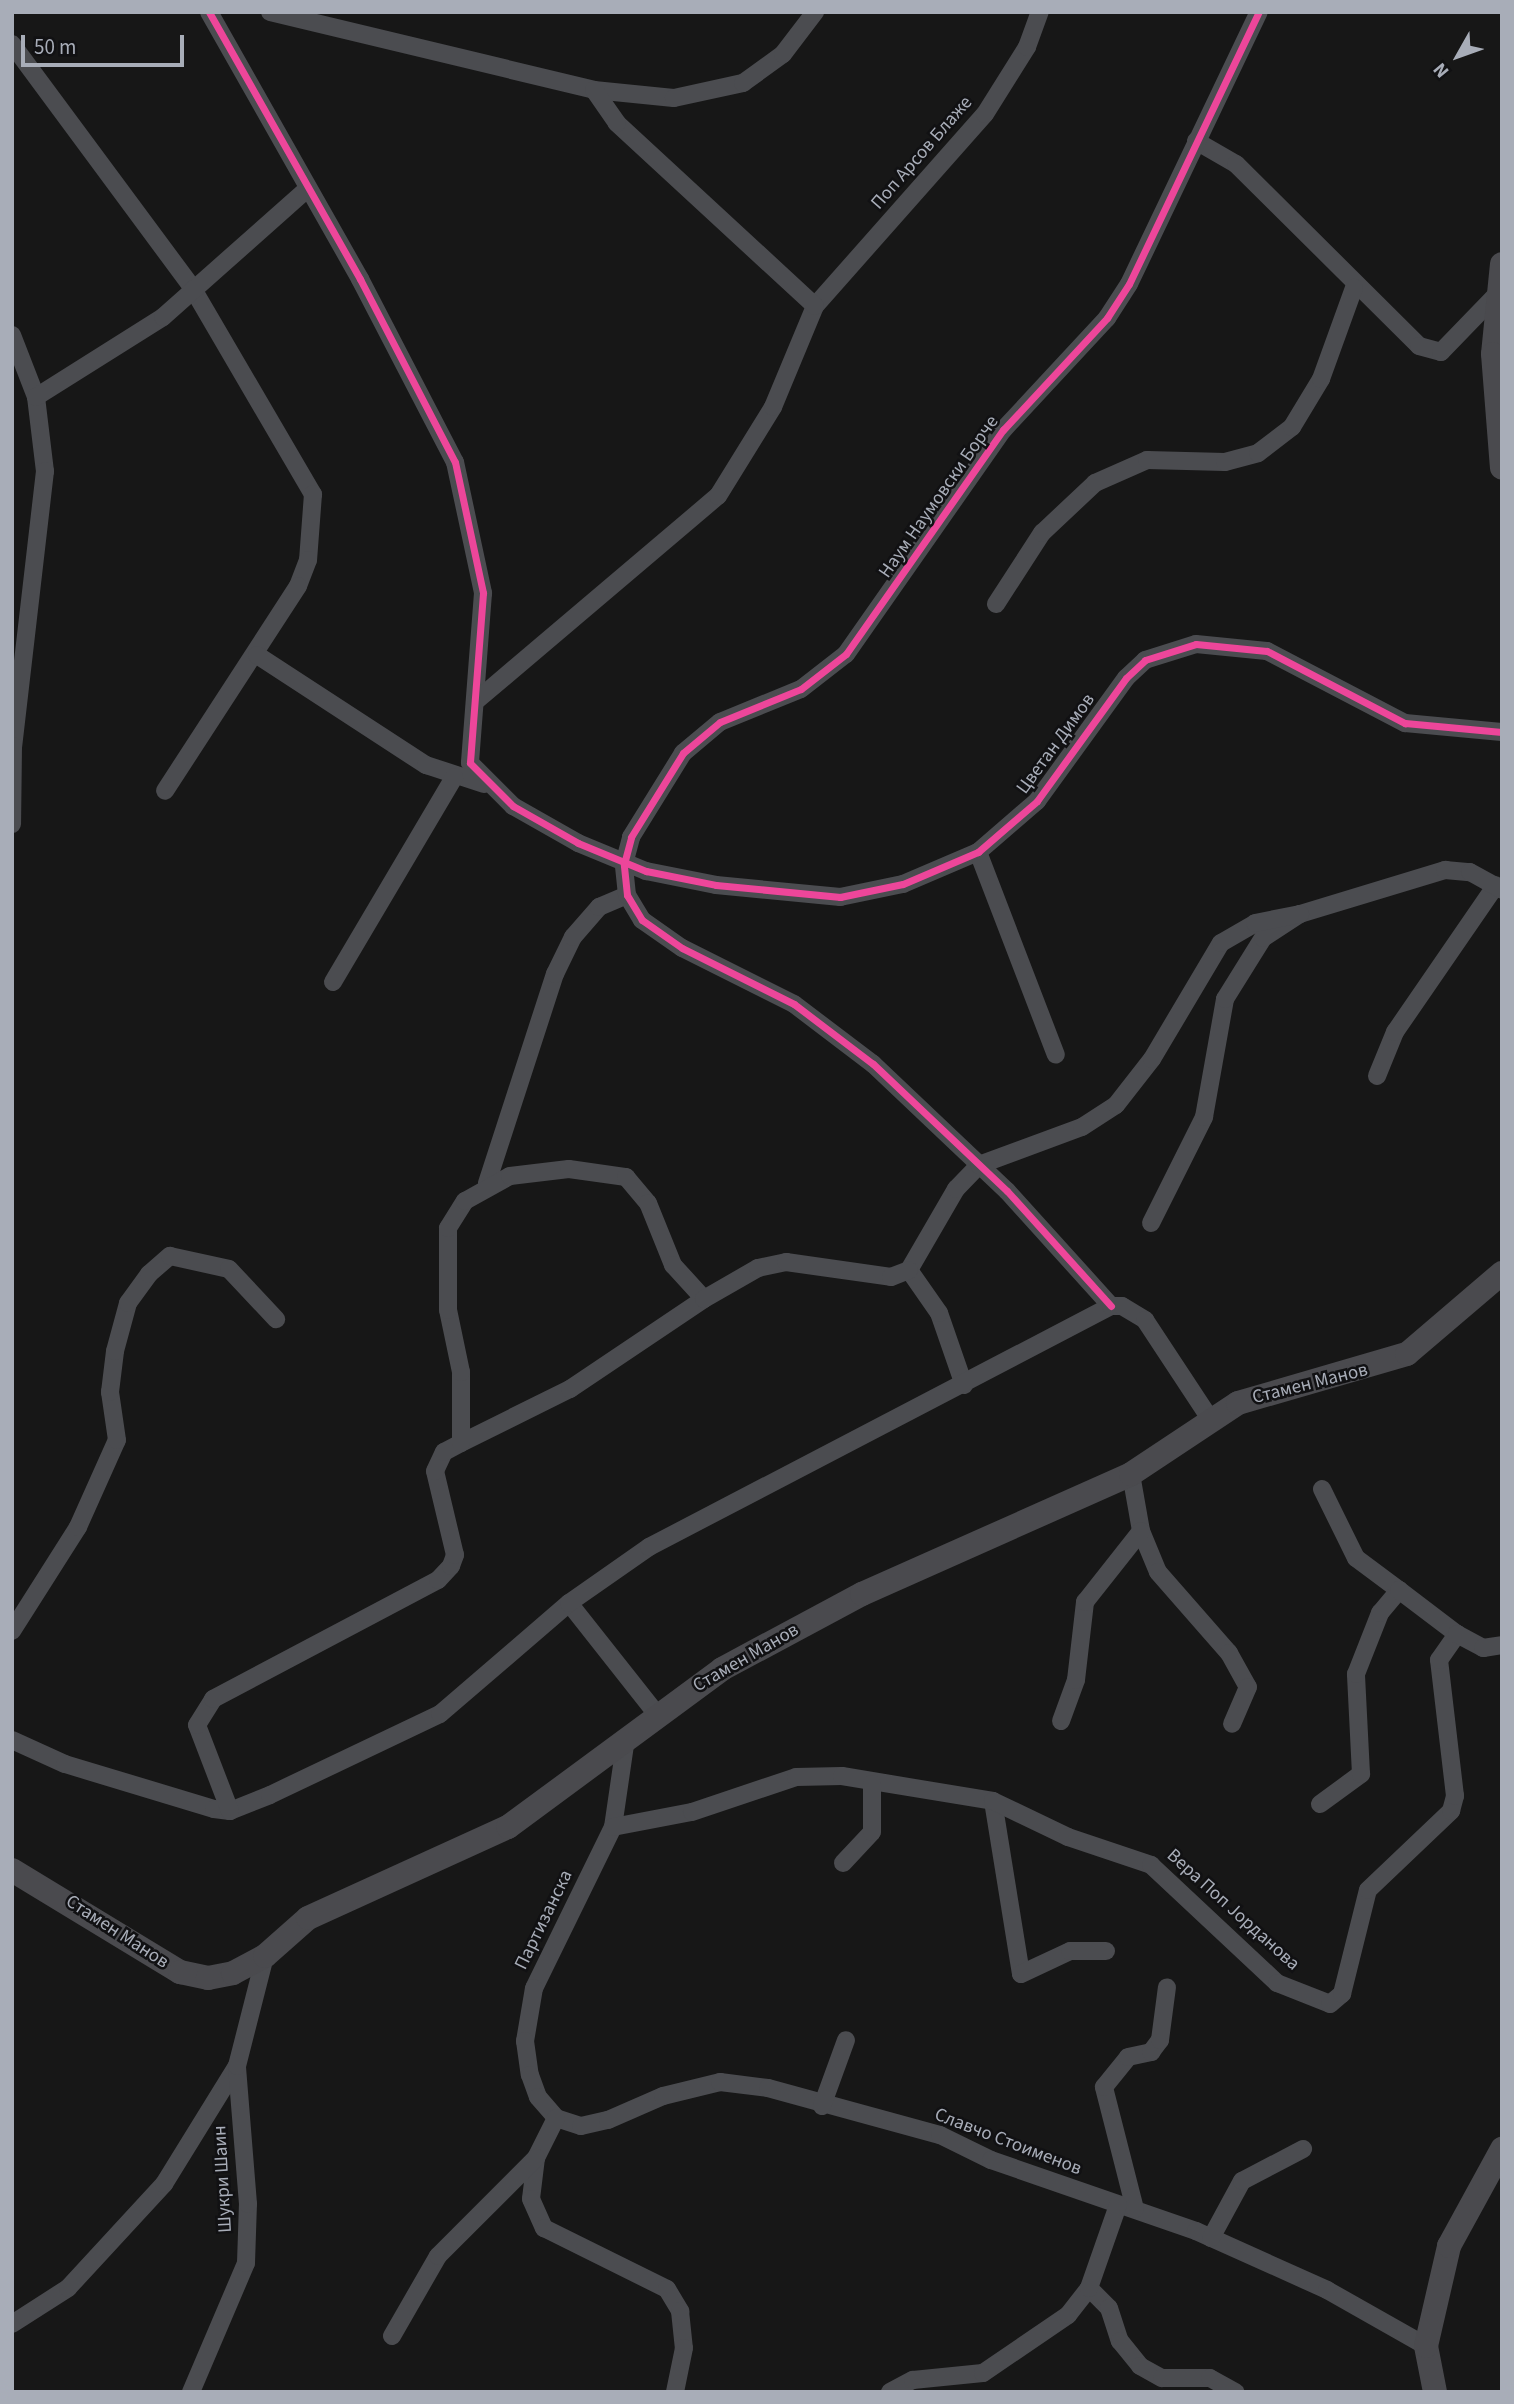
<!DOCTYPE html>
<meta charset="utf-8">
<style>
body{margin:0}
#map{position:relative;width:1514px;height:2404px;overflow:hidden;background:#171717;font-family:"Source Sans 3",sans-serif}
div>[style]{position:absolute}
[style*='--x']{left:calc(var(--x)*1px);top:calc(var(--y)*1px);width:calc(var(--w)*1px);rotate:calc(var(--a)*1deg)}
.street>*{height:18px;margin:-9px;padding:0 9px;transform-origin:9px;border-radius:9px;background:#4b4c50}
.secondary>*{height:24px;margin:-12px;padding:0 12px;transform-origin:12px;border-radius:12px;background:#4a4a4e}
.cycleway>*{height:7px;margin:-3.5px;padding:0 3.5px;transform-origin:3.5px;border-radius:3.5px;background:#ed469a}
span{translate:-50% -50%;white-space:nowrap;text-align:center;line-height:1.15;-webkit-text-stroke:5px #111113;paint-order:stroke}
.street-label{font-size:19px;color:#a8adb8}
.frame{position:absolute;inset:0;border:14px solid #a8adb8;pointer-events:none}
.north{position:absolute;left:1423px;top:21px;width:70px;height:70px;-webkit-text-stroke:5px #111113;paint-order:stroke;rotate:230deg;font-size:19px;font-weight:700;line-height:28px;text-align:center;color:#a8adb8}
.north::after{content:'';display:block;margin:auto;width:24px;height:32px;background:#a8adb8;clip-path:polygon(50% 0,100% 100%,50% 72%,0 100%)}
.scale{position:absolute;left:21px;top:35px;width:163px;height:32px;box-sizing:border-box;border:4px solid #a8adb8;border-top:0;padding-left:9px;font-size:21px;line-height:24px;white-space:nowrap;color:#a8adb8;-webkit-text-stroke:5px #111113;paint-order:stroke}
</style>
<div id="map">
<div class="street">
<i style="--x:209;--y:12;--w:307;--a:60.5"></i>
<i style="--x:360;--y:279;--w:206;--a:62.6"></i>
<i style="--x:455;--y:462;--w:134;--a:77.9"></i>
<i style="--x:483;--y:593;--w:170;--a:94.4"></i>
<i style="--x:470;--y:763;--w:61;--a:45"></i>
<i style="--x:513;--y:806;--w:75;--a:29.6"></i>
<i style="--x:578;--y:843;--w:74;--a:22.4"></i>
<i style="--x:646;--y:871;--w:71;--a:11.3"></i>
<i style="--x:716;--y:885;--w:125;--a:5.5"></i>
<i style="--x:840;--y:897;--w:64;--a:-11.7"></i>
<i style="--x:903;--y:884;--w:82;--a:-23.1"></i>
<i style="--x:978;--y:852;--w:78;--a:-40.8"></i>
<i style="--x:1037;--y:801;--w:152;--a:-54.1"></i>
<i style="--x:1126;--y:678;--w:26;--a:-43"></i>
<i style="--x:1145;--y:660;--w:53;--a:-17.4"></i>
<i style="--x:1196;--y:644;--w:71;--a:5.6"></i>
<i style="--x:1267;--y:651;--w:156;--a:27.6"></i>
<i style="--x:1405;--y:723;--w:97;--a:5.3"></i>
<i style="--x:270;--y:12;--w:333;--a:13.5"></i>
<i style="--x:594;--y:90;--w:80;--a:5.7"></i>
<i style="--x:674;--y:98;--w:71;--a:-12.3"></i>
<i style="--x:743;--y:83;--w:49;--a:-35.9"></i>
<i style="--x:783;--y:54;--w:53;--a:-52.7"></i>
<i style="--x:12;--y:44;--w:305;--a:53.5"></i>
<i style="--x:193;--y:289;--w:238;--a:59.7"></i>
<i style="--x:313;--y:494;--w:66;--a:94.3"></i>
<i style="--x:308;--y:560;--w:28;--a:111"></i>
<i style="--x:298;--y:586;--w:244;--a:123"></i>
<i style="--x:1196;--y:141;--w:46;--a:29.9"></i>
<i style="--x:1236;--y:164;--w:258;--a:44.8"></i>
<i style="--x:1419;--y:346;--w:23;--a:15"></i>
<i style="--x:1441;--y:352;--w:78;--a:-46"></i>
<i style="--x:815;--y:306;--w:256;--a:-48.5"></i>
<i style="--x:985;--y:114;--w:79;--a:-57.9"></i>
<i style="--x:1027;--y:47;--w:37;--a:-70"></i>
<i style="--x:12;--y:335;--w:66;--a:68.8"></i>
<i style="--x:36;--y:397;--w:75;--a:83.1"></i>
<i style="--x:45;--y:471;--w:277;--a:96.6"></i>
<i style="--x:13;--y:746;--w:78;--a:90.7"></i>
<i style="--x:36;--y:397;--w:150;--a:-32.2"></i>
<i style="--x:163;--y:317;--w:193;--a:-41.6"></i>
<i style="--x:996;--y:604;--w:85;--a:-57.1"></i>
<i style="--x:1042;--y:533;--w:73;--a:-43.3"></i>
<i style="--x:1095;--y:483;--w:57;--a:-23.9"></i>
<i style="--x:1147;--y:460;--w:78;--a:1.5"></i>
<i style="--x:1225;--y:462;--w:34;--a:-15"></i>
<i style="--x:1258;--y:453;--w:43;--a:-37.4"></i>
<i style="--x:1292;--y:427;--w:56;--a:-58.9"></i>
<i style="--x:1321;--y:379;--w:97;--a:-70.1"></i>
<i style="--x:257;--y:655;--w:202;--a:33.1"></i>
<i style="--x:426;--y:765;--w:61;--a:18.1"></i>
<i style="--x:476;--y:701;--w:317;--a:-40.3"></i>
<i style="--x:718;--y:496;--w:105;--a:-58.3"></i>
<i style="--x:773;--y:407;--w:109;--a:-67.4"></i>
<i style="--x:815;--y:306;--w:270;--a:-137.3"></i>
<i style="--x:617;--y:123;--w:40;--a:-124.9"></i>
<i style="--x:978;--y:852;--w:217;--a:69"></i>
<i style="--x:333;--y:982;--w:238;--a:-59.4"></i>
<i style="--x:1377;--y:1076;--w:48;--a:-67.8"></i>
<i style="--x:1395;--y:1032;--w:178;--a:-55.5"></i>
<i style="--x:487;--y:1183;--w:220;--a:-72"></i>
<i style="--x:555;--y:974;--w:41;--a:-64.1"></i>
<i style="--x:573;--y:937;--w:40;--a:-49"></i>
<i style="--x:599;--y:907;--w:30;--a:-23"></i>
<i style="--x:1151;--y:1223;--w:119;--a:-63.4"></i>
<i style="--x:1204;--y:1117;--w:120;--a:-79.9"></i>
<i style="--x:1225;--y:999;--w:72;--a:-58.1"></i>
<i style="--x:1263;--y:938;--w:44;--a:-33"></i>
<i style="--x:1300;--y:914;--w:152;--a:-16.9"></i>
<i style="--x:1445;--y:870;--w:25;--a:5"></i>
<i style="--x:1470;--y:872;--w:37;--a:29"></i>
<i style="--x:1111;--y:1306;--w:155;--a:-132.1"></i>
<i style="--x:1007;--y:1191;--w:185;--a:-136.5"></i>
<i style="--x:873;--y:1064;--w:99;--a:-142.8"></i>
<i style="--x:794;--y:1004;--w:125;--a:-153.4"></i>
<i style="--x:682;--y:948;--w:49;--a:-145"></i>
<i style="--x:642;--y:920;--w:29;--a:-121"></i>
<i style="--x:627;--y:895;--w:31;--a:-96"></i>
<i style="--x:624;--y:864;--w:28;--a:-75"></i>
<i style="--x:631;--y:837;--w:99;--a:-58.2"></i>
<i style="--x:683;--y:753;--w:48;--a:-40"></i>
<i style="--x:720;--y:722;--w:87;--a:-22.2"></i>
<i style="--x:801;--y:689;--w:57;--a:-37.9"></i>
<i style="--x:846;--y:654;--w:274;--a:-55"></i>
<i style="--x:1003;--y:430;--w:153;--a:-47.1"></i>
<i style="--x:1107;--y:318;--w:40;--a:-57.1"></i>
<i style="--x:1129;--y:284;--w:301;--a:-64.5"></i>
<i style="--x:964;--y:1385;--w:76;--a:-109.1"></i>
<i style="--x:939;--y:1313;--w:52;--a:-124.9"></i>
<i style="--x:909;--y:1270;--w:94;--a:-59.9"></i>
<i style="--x:956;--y:1189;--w:33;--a:-46"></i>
<i style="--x:979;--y:1165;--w:110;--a:-20.3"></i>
<i style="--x:1082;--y:1127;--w:40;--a:-32.9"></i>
<i style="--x:1116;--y:1105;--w:58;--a:-52"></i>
<i style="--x:1152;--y:1059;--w:135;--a:-59.3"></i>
<i style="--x:1221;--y:943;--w:39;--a:-30"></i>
<i style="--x:1255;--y:923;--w:46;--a:-11.3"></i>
<i style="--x:461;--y:1443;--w:122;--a:-26.4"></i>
<i style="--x:570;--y:1389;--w:161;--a:-33.9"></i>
<i style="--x:1131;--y:1474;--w:58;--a:80"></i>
<i style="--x:1141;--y:1531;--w:44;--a:67.5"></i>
<i style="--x:1158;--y:1572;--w:108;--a:48.8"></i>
<i style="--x:1229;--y:1653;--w:39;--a:61"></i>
<i style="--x:1248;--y:1687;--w:40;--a:113.4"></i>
<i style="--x:1322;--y:1489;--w:77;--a:63.8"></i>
<i style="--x:1356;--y:1558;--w:54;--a:36.7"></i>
<i style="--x:569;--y:1603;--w:140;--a:51.7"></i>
<i style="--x:12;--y:1631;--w:123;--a:-57.6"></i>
<i style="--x:78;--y:1527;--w:95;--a:-65.9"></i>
<i style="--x:117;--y:1440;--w:49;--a:-98.3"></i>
<i style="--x:110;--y:1392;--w:41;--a:-83"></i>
<i style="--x:115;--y:1351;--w:50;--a:-74.8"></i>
<i style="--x:128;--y:1303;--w:36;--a:-54"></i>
<i style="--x:149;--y:1274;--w:28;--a:-41"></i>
<i style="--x:170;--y:1256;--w:60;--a:12.4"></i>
<i style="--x:229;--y:1269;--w:69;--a:46.8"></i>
<i style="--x:1061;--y:1721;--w:44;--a:-69.9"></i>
<i style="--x:1076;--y:1680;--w:79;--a:-83.4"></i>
<i style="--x:1085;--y:1602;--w:90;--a:-51.7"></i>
<i style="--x:626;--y:1738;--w:90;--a:98.3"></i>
<i style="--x:613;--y:1827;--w:179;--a:116.1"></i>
<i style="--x:534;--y:1988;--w:54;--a:99.6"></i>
<i style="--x:525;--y:2041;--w:34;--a:82"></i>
<i style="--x:530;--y:2075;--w:23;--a:70"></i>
<i style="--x:538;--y:2097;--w:28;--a:49"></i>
<i style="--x:556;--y:2118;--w:26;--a:18"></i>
<i style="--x:581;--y:2126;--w:28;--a:-13"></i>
<i style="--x:608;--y:2120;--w:60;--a:-23.6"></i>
<i style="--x:663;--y:2096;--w:59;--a:-13.8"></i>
<i style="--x:720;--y:2082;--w:48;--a:7.1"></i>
<i style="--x:768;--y:2088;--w:178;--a:15.3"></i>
<i style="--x:940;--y:2135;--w:57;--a:26.1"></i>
<i style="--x:991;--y:2160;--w:217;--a:19.1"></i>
<i style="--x:1196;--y:2231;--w:144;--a:24.2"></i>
<i style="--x:1327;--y:2290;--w:114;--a:29.5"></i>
<i style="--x:12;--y:1740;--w:58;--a:24.4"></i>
<i style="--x:65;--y:1764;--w:156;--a:16.8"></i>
<i style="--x:214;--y:1809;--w:16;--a:7"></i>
<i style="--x:230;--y:1811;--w:43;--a:-21.8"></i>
<i style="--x:270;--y:1795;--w:188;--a:-25.5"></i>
<i style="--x:440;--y:1714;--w:170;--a:-40.7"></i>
<i style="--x:569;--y:1603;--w:98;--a:-35"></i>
<i style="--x:649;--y:1547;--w:521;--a:-27.55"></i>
<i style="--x:1111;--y:1306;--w:11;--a:0"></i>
<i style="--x:1122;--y:1306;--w:27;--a:31"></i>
<i style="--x:1145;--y:1320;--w:120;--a:56.6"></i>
<i style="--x:993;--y:1801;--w:175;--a:80.8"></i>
<i style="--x:1021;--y:1974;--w:54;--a:-25.1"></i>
<i style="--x:1070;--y:1951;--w:36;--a:0"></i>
<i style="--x:1320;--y:1804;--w:51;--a:-36.2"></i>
<i style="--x:1361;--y:1774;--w:100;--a:-92.9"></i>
<i style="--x:1356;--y:1674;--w:66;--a:-68.5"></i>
<i style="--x:1380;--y:1613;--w:30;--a:-50"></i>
<i style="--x:1399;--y:1590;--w:73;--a:37.2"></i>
<i style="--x:230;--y:1811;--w:92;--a:-111"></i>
<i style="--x:197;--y:1725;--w:31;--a:-58"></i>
<i style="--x:213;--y:1699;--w:255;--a:-27.9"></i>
<i style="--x:438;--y:1580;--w:19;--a:-47"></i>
<i style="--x:451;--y:1566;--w:12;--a:-70"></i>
<i style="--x:455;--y:1555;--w:86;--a:-103.4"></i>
<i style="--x:435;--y:1471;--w:21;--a:-65"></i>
<i style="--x:444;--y:1452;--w:19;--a:-28"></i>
<i style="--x:461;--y:1443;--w:71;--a:-90"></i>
<i style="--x:461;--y:1372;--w:63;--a:-101.8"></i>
<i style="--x:448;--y:1310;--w:82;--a:-90"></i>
<i style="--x:448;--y:1228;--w:32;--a:-58"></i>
<i style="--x:465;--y:1201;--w:51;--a:-29.1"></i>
<i style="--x:510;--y:1176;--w:59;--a:-6.8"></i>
<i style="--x:569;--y:1169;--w:58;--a:8"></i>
<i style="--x:626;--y:1177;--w:34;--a:50"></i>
<i style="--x:648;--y:1203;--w:67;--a:68"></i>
<i style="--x:673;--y:1265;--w:46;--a:47.6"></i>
<i style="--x:704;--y:1299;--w:62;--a:-29.9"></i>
<i style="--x:758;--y:1268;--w:29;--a:-12"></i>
<i style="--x:786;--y:1262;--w:106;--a:8.1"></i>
<i style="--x:891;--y:1277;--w:19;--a:-21"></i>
<i style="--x:613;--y:1827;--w:80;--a:-10.8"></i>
<i style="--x:692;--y:1812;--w:110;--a:-18.6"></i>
<i style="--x:796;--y:1777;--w:46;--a:-1.2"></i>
<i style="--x:842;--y:1776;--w:153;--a:9.4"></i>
<i style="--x:993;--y:1801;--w:83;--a:25.6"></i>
<i style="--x:1068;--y:1837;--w:88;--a:18.6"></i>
<i style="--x:1151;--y:1865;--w:173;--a:43.1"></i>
<i style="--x:1277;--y:1983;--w:57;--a:21.6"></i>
<i style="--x:1330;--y:2004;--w:16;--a:-40"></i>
<i style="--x:1342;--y:1994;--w:107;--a:-76"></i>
<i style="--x:1368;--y:1890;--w:115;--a:-43.6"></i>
<i style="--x:1451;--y:1811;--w:16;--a:-75"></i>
<i style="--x:1455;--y:1796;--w:137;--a:-96.7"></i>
<i style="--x:1439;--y:1660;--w:32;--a:-55"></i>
<i style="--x:1457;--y:1634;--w:30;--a:28"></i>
<i style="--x:1483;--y:1648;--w:19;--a:-9"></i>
<i style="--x:843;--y:1863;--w:42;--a:-46.9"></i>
<i style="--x:872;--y:1832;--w:48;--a:-90"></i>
<i style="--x:822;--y:2106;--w:70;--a:-70"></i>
<i style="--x:556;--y:2118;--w:45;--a:116.6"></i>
<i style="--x:536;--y:2158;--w:41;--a:97"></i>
<i style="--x:531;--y:2199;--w:32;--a:66"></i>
<i style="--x:544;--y:2228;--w:137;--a:26.4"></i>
<i style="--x:667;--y:2289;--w:26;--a:59"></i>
<i style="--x:680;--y:2311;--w:37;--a:84"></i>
<i style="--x:684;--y:2348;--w:45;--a:101.6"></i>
<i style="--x:1135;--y:2209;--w:126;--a:-104.3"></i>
<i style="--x:1104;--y:2087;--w:38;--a:-51"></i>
<i style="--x:1128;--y:2057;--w:24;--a:-12"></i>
<i style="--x:1151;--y:2052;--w:15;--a:-53"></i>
<i style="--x:1160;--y:2040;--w:53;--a:-82.5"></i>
<i style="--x:1211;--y:2238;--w:65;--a:-61.5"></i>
<i style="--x:1242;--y:2181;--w:69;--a:-27.7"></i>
<i style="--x:1089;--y:2288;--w:28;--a:45"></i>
<i style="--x:1109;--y:2308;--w:35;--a:72"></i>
<i style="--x:1120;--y:2341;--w:32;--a:51"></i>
<i style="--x:1140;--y:2366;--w:25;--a:29"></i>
<i style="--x:1162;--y:2378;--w:48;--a:0"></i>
<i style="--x:1210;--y:2378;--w:29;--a:29"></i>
<i style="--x:12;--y:2324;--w:67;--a:-32.7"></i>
<i style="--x:68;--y:2288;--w:142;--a:-47.3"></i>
<i style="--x:164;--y:2184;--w:139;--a:-58.3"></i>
<i style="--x:392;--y:2336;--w:92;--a:-60.1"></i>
<i style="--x:438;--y:2256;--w:139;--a:-45"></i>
<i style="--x:191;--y:2392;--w:140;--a:-66.9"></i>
<i style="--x:246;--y:2263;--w:59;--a:-88.1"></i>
<i style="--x:248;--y:2204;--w:138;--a:-94.6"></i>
<i style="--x:237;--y:2066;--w:114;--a:-75.7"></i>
<i style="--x:890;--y:2392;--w:26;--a:-28"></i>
<i style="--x:913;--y:2380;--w:70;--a:-5.7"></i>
<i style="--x:983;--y:2373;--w:103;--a:-34.3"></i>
<i style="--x:1068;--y:2315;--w:34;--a:-52"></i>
<i style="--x:1089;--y:2288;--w:88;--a:-70.7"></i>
</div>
<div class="secondary">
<i style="--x:1502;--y:264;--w:90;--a:95.7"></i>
<i style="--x:1493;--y:354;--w:114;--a:85.5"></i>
<i style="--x:12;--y:1870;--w:197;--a:31.3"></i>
<i style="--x:180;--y:1972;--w:29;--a:12"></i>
<i style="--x:208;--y:1978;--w:25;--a:-11"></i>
<i style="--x:233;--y:1973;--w:36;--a:-28"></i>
<i style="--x:265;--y:1956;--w:57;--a:-41.5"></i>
<i style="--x:308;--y:1918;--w:220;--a:-24.5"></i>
<i style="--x:508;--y:1827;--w:266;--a:-36.4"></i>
<i style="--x:722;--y:1669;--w:159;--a:-28.2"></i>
<i style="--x:862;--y:1594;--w:295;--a:-24"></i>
<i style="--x:1131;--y:1474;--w:128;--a:-33.6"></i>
<i style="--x:1238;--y:1403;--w:176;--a:-16.2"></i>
<i style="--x:1407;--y:1354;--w:125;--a:-40.5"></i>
<i style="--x:1435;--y:2392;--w:47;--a:-101.1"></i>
<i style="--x:1426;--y:2346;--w:103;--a:-77"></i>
<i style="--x:1449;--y:2246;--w:111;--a:-61.3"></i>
</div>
<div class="cycleway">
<i style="--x:209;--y:12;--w:307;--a:60.5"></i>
<i style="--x:360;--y:279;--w:206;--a:62.6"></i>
<i style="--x:455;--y:462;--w:134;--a:77.9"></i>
<i style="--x:483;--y:593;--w:170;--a:94.4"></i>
<i style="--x:470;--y:763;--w:61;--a:45"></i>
<i style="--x:513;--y:806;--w:75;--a:29.6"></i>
<i style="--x:578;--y:843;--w:74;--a:22.4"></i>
<i style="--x:646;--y:871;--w:71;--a:11.3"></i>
<i style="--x:716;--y:885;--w:125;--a:5.5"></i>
<i style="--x:840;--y:897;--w:64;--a:-11.7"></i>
<i style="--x:903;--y:884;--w:82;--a:-23.1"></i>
<i style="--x:978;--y:852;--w:78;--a:-40.8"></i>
<i style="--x:1037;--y:801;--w:152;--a:-54.1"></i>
<i style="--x:1126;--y:678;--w:26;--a:-43"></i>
<i style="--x:1145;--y:660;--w:53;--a:-17.4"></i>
<i style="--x:1196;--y:644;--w:71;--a:5.6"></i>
<i style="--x:1267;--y:651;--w:156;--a:27.6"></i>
<i style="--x:1405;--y:723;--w:97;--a:5.3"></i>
<i style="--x:1111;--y:1306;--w:155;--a:-132.1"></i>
<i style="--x:1007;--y:1191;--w:185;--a:-136.5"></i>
<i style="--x:873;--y:1064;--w:99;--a:-142.8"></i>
<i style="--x:794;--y:1004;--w:125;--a:-153.4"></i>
<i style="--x:682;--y:948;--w:49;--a:-145"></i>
<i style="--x:642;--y:920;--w:29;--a:-121"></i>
<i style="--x:627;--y:895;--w:31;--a:-96"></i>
<i style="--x:624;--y:864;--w:28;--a:-75"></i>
<i style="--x:631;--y:837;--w:99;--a:-58.2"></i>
<i style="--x:683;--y:753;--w:48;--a:-40"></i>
<i style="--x:720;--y:722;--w:87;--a:-22.2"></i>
<i style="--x:801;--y:689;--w:57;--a:-37.9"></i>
<i style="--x:846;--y:654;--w:274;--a:-55"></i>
<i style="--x:1003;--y:430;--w:153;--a:-47.1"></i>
<i style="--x:1107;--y:318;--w:40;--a:-57.1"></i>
<i style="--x:1129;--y:284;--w:301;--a:-64.5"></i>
</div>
<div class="street-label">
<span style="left:922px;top:153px;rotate:-49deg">Поп Арсов Блаже</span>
<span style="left:939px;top:497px;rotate:-55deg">Наум Наумовски Борче</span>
<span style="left:1056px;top:744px;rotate:-54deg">Цветан Димов</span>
<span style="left:1310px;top:1384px;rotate:-14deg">Стамен Манов</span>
<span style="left:746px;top:1658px;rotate:-30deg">Стамен Манов</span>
<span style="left:1233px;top:1910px;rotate:42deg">Вера Поп Јорданова</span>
<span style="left:544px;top:1920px;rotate:-64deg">Партизанска</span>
<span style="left:117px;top:1932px;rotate:33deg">Стамен Манов</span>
<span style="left:1008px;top:2142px;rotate:21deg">Славчо Стоименов</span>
<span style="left:223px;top:2179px;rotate:-93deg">Шукри Шаин</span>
</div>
<div class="frame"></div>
<div class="north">N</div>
<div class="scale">50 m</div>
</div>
